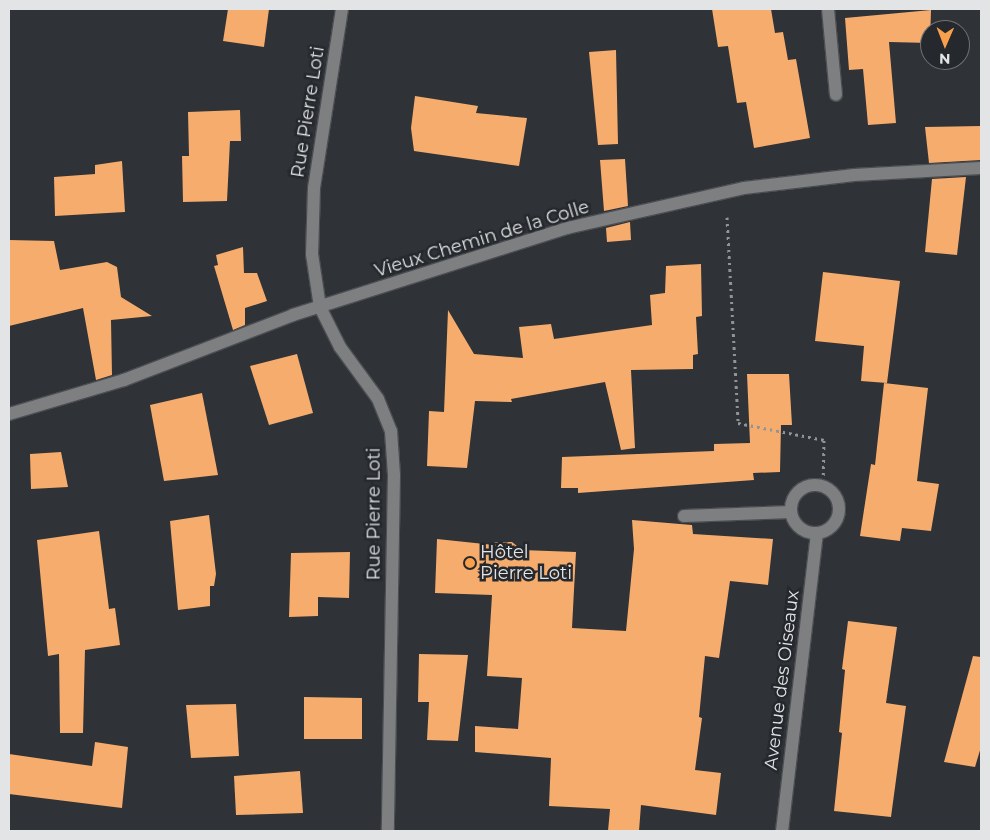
<!DOCTYPE html>
<meta charset="utf-8">
<style>
body{margin:0}
#map{position:relative;width:990px;height:840px;overflow:hidden;background:#2f3236;font-family:Montserrat,sans-serif}
div>[style]{position:absolute}
[style*='--x']{left:calc(var(--x)*1px);top:calc(var(--y)*1px);width:calc(var(--w)*1px);rotate:calc(var(--a)*1deg)}
.building>*{inset:0;background:#f6ac6d}
.path>*{height:3px;margin-top:-1.5px;transform-origin:0;background:repeating-linear-gradient(90deg,#919496 0 2.5px,transparent 0 6.5px)}
.roads{filter:drop-shadow(1px 0 #4c4e52) drop-shadow(-1px 0 #4c4e52) drop-shadow(0 1px #4c4e52) drop-shadow(0 -1px #4c4e52)}
.minor>*{height:12px;margin:-6px;padding:0 6px;transform-origin:6px;border-radius:6px;background:#7d7f81}
.minor>.ring{margin:-6px;padding:0;box-sizing:content-box;background:none;border:12px solid #7d7f81;border-radius:50%}
.dots>*{width:14px;height:14px;translate:-50% -50%;box-sizing:border-box;border:2px solid #25282c;border-radius:50%}
span{translate:-50% -50%;white-space:nowrap;text-align:center;line-height:1.15;-webkit-text-stroke:5px #25282c;paint-order:stroke}
.street-label{font-size:18px;color:#e2e4e6}
.poi-label{font-size:18px;color:#e2e4e6}
.left{translate:0 -50%;text-align:left}
.frame{position:absolute;inset:0;border:10px solid #e2e4e6;pointer-events:none}
.north{position:absolute;left:920px;top:20px;width:50px;height:50px;box-sizing:border-box;background:#25282c;border:1px solid #717376;border-radius:50%;rotate:181deg;font-size:14px;font-weight:700;line-height:20px;text-align:center;color:#e2e4e6}
.north::after{content:'';display:block;margin:auto;width:18px;height:22px;background:#f9a04d;clip-path:polygon(50% 0,100% 100%,50% 72%,0 100%)}
</style>
<div id="map">
<div class="building">
<i style="clip-path:polygon(228px 9px,269px 9px,264px 47px,223px 41px)"></i>
<i style="clip-path:polygon(712px 9px,771px 9px,775px 33px,783px 32px,788px 60px,796px 59px,810px 138px,754px 148px,746px 102px,737px 103px,728px 46px,718px 47px)"></i>
<i style="clip-path:polygon(931px 10px,930px 43px,889px 42px,896px 123px,868px 125px,863px 69px,849px 70px,845px 18px)"></i>
<i style="clip-path:polygon(616px 50px,618px 144px,598px 145px,589px 52px)"></i>
<i style="clip-path:polygon(415px 96px,478px 106px,476px 113px,527px 118px,519px 166px,414px 151px,411px 128px)"></i>
<i style="clip-path:polygon(240px 110px,241px 141px,230px 141px,227px 201px,183px 202px,182px 156px,189px 156px,188px 112px)"></i>
<i style="clip-path:polygon(981px 126px,981px 160px,929px 163px,925px 127px)"></i>
<i style="clip-path:polygon(625px 159px,628px 206px,604px 211px,600px 160px)"></i>
<i style="clip-path:polygon(122px 161px,125px 212px,55px 216px,54px 177px,95px 174px,95px 165px)"></i>
<i style="clip-path:polygon(966px 177px,957px 255px,925px 252px,932px 179px)"></i>
<i style="clip-path:polygon(630px 222px,631px 240px,607px 242px,606px 228px)"></i>
<i style="clip-path:polygon(9px 240px,54px 241px,60px 270px,107px 262px,117px 267px,121px 297px,152px 316px,111px 320px,112px 375px,96px 380px,83px 308px,9px 326px)"></i>
<i style="clip-path:polygon(243px 247px,244px 273px,257px 273px,267px 301px,245px 308px,245px 325px,233px 330px,214px 266px,218px 265px,216px 255px)"></i>
<i style="clip-path:polygon(701px 264px,702px 316px,696px 317px,698px 354px,693px 355px,693px 369px,631px 370px,635px 448px,621px 450px,605px 382px,511px 399px,512px 402px,475px 401px,467px 468px,427px 466px,429px 411px,444px 412px,448px 310px,474px 354px,523px 358px,519px 327px,551px 324px,554px 339px,652px 325px,650px 295px,665px 293px,666px 266px)"></i>
<i style="clip-path:polygon(823px 272px,900px 281px,887px 383px,861px 381px,864px 346px,815px 341px)"></i>
<i style="clip-path:polygon(297px 354px,313px 413px,269px 425px,250px 366px)"></i>
<i style="clip-path:polygon(747px 374px,789px 374px,792px 425px,781px 425px,780px 472px,753px 473px,754px 480px,578px 493px,578px 488px,561px 488px,562px 457px,714px 451px,714px 444px,750px 443px)"></i>
<i style="clip-path:polygon(884px 383px,928px 388px,917px 481px,939px 484px,931px 531px,902px 528px,900px 541px,860px 536px,871px 464px,875px 465px)"></i>
<i style="clip-path:polygon(202px 393px,218px 475px,164px 481px,150px 405px)"></i>
<i style="clip-path:polygon(61px 452px,68px 487px,31px 489px,30px 454px)"></i>
<i style="clip-path:polygon(209px 515px,216px 574px,214px 586px,210px 586px,210px 606px,178px 610px,170px 521px)"></i>
<i style="clip-path:polygon(632px 520px,692px 525px,693px 534px,773px 539px,768px 585px,730px 581px,719px 658px,705px 656px,699px 717px,702px 718px,695px 770px,721px 773px,716px 815px,641px 805px,639px 831px,608px 831px,610px 809px,549px 806px,551px 758px,475px 752px,475px 726px,518px 729px,522px 678px,487px 676px,492px 595px,435px 593px,437px 539px,494px 545px,494px 542px,512px 542px,522px 550px,576px 552px,572px 628px,626px 631px,634px 549px)"></i>
<i style="clip-path:polygon(99px 531px,109px 609px,115px 608px,120px 645px,85px 650px,83px 733px,60px 733px,59px 654px,48px 656px,37px 540px)"></i>
<i style="clip-path:polygon(350px 552px,349px 598px,318px 597px,318px 616px,289px 617px,291px 553px)"></i>
<i style="clip-path:polygon(848px 621px,897px 627px,886px 703px,906px 706px,891px 817px,834px 811px,842px 733px,839px 732px,845px 670px,842px 669px)"></i>
<i style="clip-path:polygon(419px 654px,468px 655px,458px 741px,427px 740px,429px 702px,418px 702px)"></i>
<i style="clip-path:polygon(973px 656px,981px 657px,981px 747px,975px 767px,944px 762px)"></i>
<i style="clip-path:polygon(304px 697px,362px 698px,362px 739px,304px 739px)"></i>
<i style="clip-path:polygon(236px 704px,239px 756px,191px 758px,186px 705px)"></i>
<i style="clip-path:polygon(95px 742px,128px 747px,122px 808px,9px 794px,9px 754px,92px 766px)"></i>
<i style="clip-path:polygon(300px 771px,303px 813px,236px 815px,234px 776px)"></i>
</div>
<div class="path">
<i style="--x:727;--y:217;--w:206;--a:86.9"></i>
<i style="--x:738;--y:423;--w:88;--a:11.2"></i>
<i style="--x:824;--y:440;--w:46;--a:91.2"></i>
</div>
<div class="roads">
<div class="minor">
<i style="--x:342;--y:9;--w:181;--a:98.9"></i>
<i style="--x:314;--y:188;--w:66;--a:91.7"></i>
<i style="--x:312;--y:254;--w:54;--a:81.4"></i>
<i style="--x:320;--y:307;--w:45;--a:63.4"></i>
<i style="--x:340;--y:347;--w:64;--a:53.8"></i>
<i style="--x:378;--y:399;--w:35;--a:68"></i>
<i style="--x:391;--y:431;--w:44;--a:86.1"></i>
<i style="--x:394;--y:475;--w:356;--a:91"></i>
<i style="--x:828;--y:9;--w:86;--a:84.7"></i>
<i style="--x:9;--y:414;--w:120;--a:-16.5"></i>
<i style="--x:124;--y:380;--w:181;--a:-21"></i>
<i style="--x:293;--y:315;--w:287;--a:-17.6"></i>
<i style="--x:567;--y:228;--w:181;--a:-12.7"></i>
<i style="--x:744;--y:188;--w:111;--a:-6.7"></i>
<i style="--x:854;--y:175;--w:127;--a:-3.2"></i>
<i class="ring" style="left:791px;top:485px;width:36px;height:36px"></i>
<i style="--x:684;--y:516;--w:107;--a:-2.1"></i>
<i style="--x:782;--y:831;--w:300;--a:-83.3"></i>
</div>
</div>
<div class="dots">
<i style="left:470px;top:563px;background:#f9a04d"></i>
</div>
<div class="street-label">
<span style="left:308px;top:112px;rotate:-81deg">Rue Pierre Loti</span>
<span style="left:482px;top:239px;rotate:-17deg">Vieux Chemin de la Colle</span>
<span style="left:374px;top:514px;rotate:-90deg">Rue Pierre Loti</span>
<span style="left:782px;top:680px;rotate:-83deg">Avenue des Oiseaux</span>
</div>
<div class="poi-label">
<span class="left" style="left:480px;top:563px">Hôtel<br>Pierre Loti</span>
</div>
<div class="frame"></div>
<div class="north">N</div>
</div>
